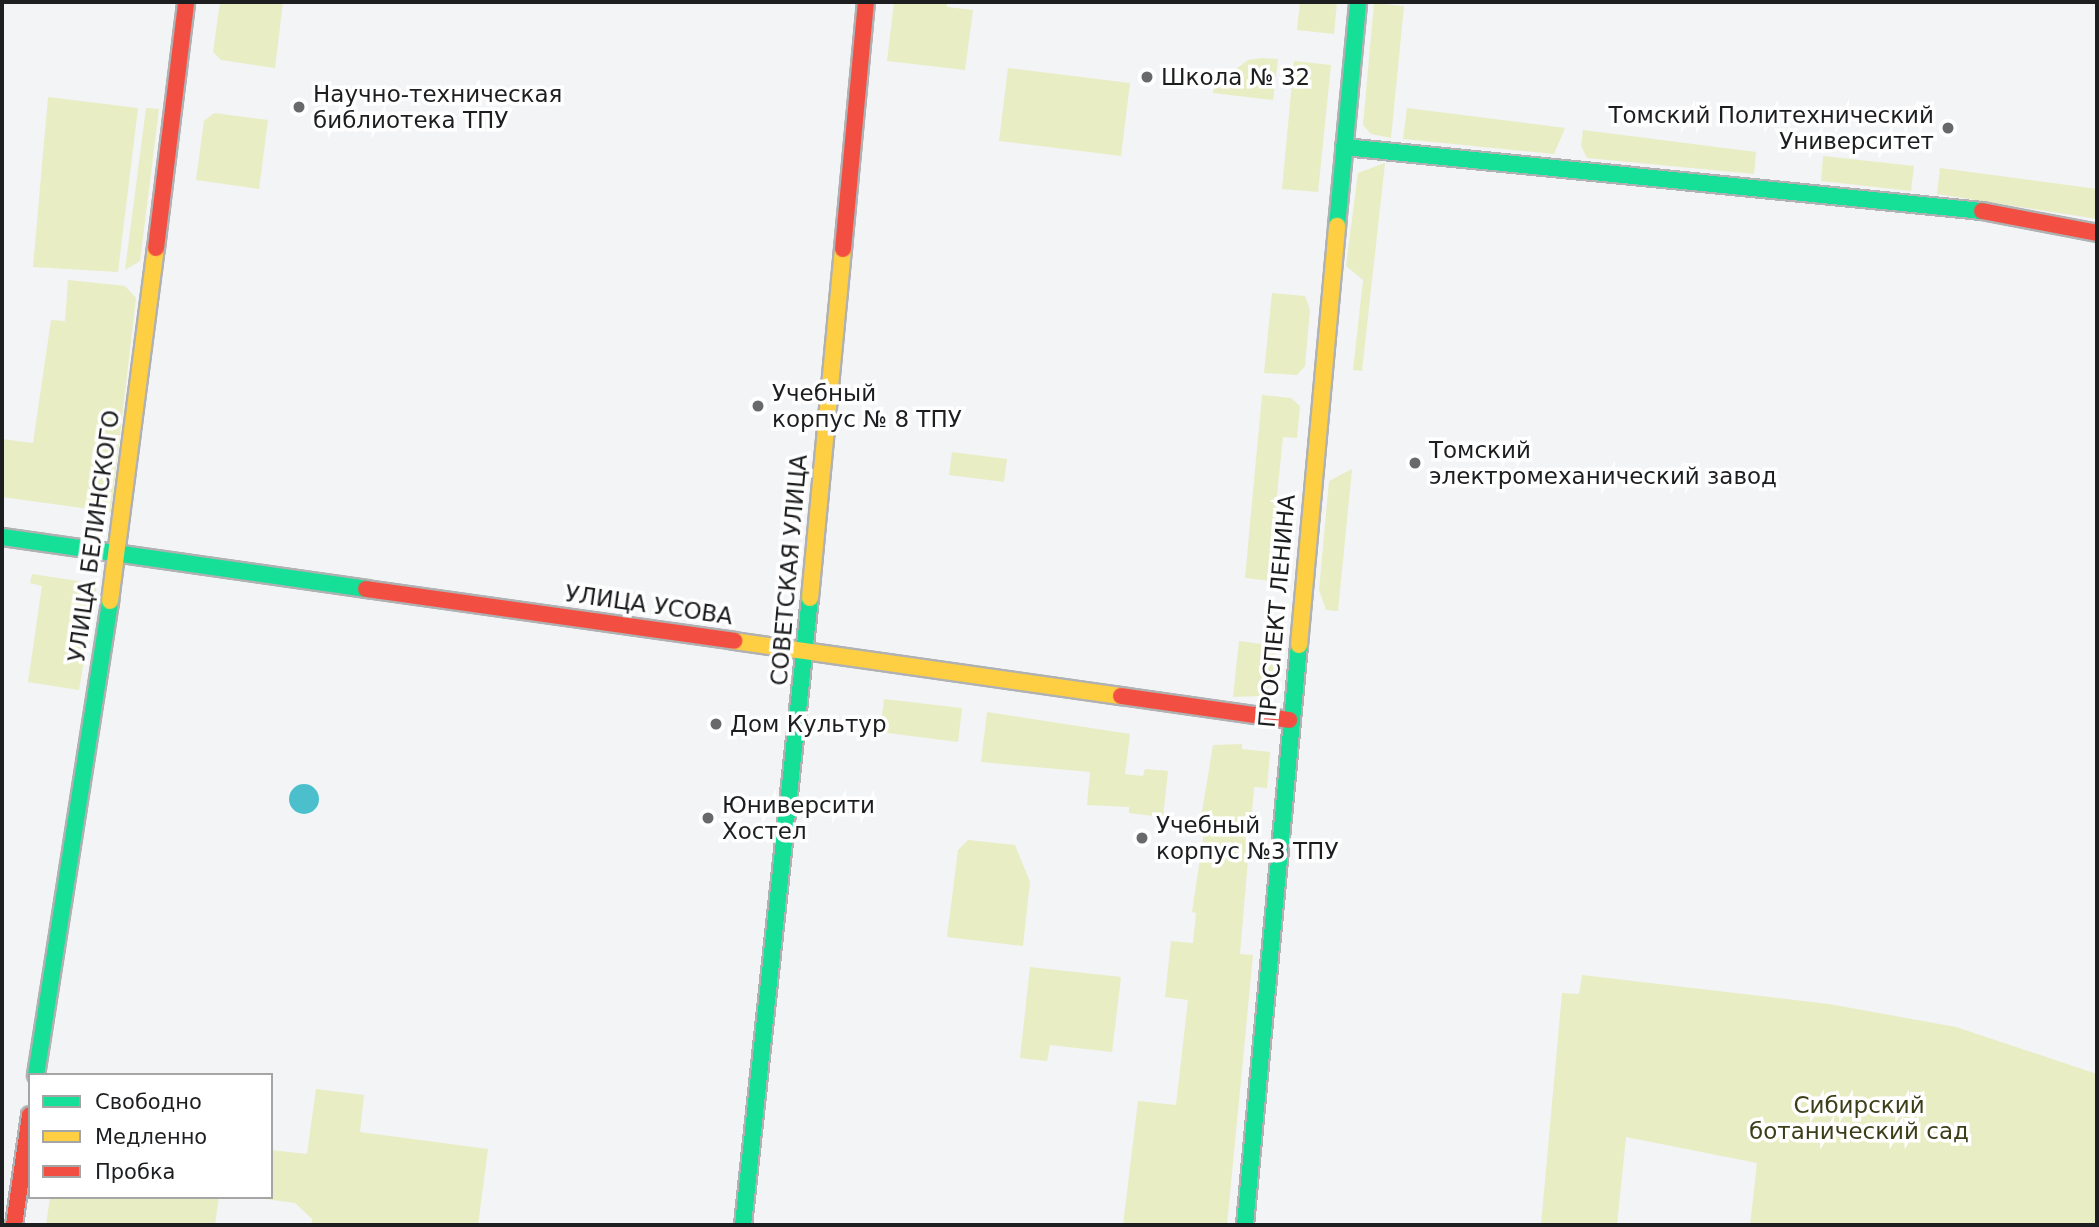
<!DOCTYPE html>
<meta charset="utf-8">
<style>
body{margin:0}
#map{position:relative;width:2099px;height:1227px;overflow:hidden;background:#f2f4f6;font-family:"DejaVu Sans",sans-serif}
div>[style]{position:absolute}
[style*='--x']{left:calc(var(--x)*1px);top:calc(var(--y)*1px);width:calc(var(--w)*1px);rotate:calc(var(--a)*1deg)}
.green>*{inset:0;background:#e9edc3}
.water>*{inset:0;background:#4bbfcc}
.round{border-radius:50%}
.roads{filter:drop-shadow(2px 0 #b0b1b2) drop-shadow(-2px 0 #b0b1b2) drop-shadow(0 2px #b0b1b2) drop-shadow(0 -2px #b0b1b2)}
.fast>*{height:16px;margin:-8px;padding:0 8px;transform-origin:8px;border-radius:8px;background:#16e098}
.slow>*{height:16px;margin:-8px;padding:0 8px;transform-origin:8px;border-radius:8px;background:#ffcf43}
.jam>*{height:16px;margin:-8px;padding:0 8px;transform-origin:8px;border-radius:8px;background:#f24e42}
.dots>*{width:19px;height:19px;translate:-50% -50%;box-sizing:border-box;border:4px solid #fff;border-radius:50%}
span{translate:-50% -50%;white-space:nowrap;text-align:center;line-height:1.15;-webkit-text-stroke:7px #fff;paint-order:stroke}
.poi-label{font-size:23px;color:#1d1e20}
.left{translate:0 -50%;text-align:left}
.right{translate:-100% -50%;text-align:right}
.street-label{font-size:23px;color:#1d1e20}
.park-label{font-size:23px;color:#3c3e18}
.frame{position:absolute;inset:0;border:4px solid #1d1e20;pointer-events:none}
.legend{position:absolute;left:28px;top:1073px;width:245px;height:126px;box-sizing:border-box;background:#fff;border:2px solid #a5a5a6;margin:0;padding:9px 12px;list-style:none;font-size:21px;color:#1d1e20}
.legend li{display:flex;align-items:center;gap:14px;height:35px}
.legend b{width:35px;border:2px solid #a5a5a6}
</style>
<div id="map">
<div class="green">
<i style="clip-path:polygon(220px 2px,283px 2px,275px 68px,221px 60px,213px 52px)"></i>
<i style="clip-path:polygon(894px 2px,947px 2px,947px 7px,973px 10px,965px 70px,887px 61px)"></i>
<i style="clip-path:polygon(1300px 2px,1337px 2px,1334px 34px,1297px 30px)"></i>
<i style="clip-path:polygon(1374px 3px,1404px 6px,1391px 138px,1371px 134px,1363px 125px)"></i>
<i style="clip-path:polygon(1262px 58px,1278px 59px,1273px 100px,1213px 93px,1214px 86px,1248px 60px)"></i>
<i style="clip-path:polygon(1294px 61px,1331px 65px,1318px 192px,1282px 189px)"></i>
<i style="clip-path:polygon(1008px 68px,1130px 83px,1121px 156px,999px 141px)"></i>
<i style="clip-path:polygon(48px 97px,138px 108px,118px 272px,33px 267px)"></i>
<i style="clip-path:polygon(146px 108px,159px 109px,140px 261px,125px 270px)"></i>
<i style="clip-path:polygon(1407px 108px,1565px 128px,1554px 154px,1403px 139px)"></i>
<i style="clip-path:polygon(214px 113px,268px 120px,259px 189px,196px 180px,204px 121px)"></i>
<i style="clip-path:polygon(1583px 130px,1756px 152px,1754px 174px,1587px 158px,1581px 146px)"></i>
<i style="clip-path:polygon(1823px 156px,1914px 166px,1911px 191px,1821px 181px)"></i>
<i style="clip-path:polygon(1385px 163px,1362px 371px,1353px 370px,1363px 280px,1346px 266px,1358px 173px)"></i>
<i style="clip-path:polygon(1940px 168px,2097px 189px,2097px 219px,1937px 194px)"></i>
<i style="clip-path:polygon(68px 280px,125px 286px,136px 298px,111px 512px,2px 497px,2px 439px,33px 443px,51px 320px,65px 321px)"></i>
<i style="clip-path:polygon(1272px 293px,1305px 296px,1310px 310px,1305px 366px,1297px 375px,1264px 373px)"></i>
<i style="clip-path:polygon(1262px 395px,1291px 398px,1300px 406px,1297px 438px,1283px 437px,1270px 561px,1284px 563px,1282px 582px,1245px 578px)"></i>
<i style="clip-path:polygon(952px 452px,1007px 459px,1004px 482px,949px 475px)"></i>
<i style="clip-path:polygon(1352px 469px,1338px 611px,1326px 610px,1319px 590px,1329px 481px)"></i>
<i style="clip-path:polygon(32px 574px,97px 584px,79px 690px,28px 682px,42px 586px,30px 583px)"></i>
<i style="clip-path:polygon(1239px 641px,1276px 646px,1271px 685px,1260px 696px,1233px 697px)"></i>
<i style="clip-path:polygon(884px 699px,962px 708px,958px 742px,880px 732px)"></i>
<i style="clip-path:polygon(987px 712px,1130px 734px,1125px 774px,1143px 776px,1145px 769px,1168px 771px,1163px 817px,1129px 813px,1129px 807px,1087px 805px,1090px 772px,981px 762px)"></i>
<i style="clip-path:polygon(1242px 744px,1242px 749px,1270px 752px,1267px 788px,1254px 787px,1240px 954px,1253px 955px,1227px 1225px,1123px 1225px,1138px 1101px,1176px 1105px,1188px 1000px,1165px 997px,1171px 941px,1193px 943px,1196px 913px,1192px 912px,1205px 825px,1200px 824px,1213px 745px)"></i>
<i style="clip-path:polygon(968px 840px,1015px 845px,1030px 882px,1023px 946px,947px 937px,958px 850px)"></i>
<i style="clip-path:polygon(1030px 967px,1121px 977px,1112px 1052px,1050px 1045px,1047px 1061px,1020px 1058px)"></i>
<i style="clip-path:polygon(1582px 975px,1829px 1004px,1956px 1027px,2097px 1074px,2097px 1225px,1750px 1225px,1757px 1163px,1626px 1137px,1617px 1225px,1541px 1225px,1562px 993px,1579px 994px)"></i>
<i style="clip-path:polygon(316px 1089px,364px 1095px,360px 1132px,488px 1149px,478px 1225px,312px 1225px,312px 1219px,295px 1203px,251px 1197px,271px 1197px,271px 1150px,307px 1154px)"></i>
<i style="clip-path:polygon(50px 1197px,219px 1197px,215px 1225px,46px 1225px)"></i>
</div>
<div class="water">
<i class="round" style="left:289px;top:784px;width:30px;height:30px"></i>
</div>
<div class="roads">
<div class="fast">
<i style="--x:1344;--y:147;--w:641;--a:5.73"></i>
<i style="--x:1337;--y:226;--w:225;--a:-84.6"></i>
<i style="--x:2;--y:537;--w:368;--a:8.1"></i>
<i style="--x:36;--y:1075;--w:480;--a:-81.1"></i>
<i style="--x:743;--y:1225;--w:631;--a:-83.9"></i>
<i style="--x:1245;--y:1225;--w:583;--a:-84.68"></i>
</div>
<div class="slow">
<i style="--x:810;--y:598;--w:351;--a:-84.6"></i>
<i style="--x:110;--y:601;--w:356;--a:-82.6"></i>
<i style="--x:734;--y:641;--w:391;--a:8.1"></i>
<i style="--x:1299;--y:645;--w:421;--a:-84.8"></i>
</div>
<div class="jam">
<i style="--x:1982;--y:211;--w:117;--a:10.8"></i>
<i style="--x:156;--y:248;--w:248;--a:-83"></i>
<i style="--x:843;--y:249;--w:248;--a:-84.7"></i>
<i style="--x:366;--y:589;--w:372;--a:8"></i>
<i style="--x:1121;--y:696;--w:170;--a:8.1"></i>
<i style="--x:14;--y:1225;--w:111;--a:-81.7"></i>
</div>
</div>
<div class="dots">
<i style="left:1147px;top:77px;background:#68696b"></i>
<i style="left:299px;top:107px;background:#68696b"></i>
<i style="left:1948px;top:128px;background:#68696b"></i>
<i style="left:758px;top:406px;background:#68696b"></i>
<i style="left:1415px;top:463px;background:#68696b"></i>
<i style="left:716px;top:724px;background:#68696b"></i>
<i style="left:708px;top:818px;background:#68696b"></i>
<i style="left:1142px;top:838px;background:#68696b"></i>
</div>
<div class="poi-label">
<span class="left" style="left:1161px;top:77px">Школа № 32</span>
<span class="left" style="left:313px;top:107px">Научно-техническая<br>библиотека ТПУ</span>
<span class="right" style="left:1934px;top:128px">Томский Политехнический<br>Университет</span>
<span class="left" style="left:772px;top:406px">Учебный<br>корпус № 8 ТПУ</span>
<span class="left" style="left:1429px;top:463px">Томский<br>электромеханический завод</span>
<span class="left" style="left:730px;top:724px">Дом Культур</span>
<span class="left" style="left:722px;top:818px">Юниверсити<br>Хостел</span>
<span class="left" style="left:1156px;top:838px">Учебный<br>корпус №3 ТПУ</span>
</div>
<div class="street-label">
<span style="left:94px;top:536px;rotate:-82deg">УЛИЦА БЕЛИНСКОГО</span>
<span style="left:789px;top:570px;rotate:-85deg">СОВЕТСКАЯ УЛИЦА</span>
<span style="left:649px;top:605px;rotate:8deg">УЛИЦА УСОВА</span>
<span style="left:1277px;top:611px;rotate:-85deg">ПРОСПЕКТ ЛЕНИНА</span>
</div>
<div class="park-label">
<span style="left:1859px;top:1118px">Сибирский<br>ботанический сад</span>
</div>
<div class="frame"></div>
<ul class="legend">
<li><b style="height:9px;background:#16e098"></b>Свободно</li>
<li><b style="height:9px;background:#ffcf43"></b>Медленно</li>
<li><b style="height:9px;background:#f24e42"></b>Пробка</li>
</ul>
</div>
